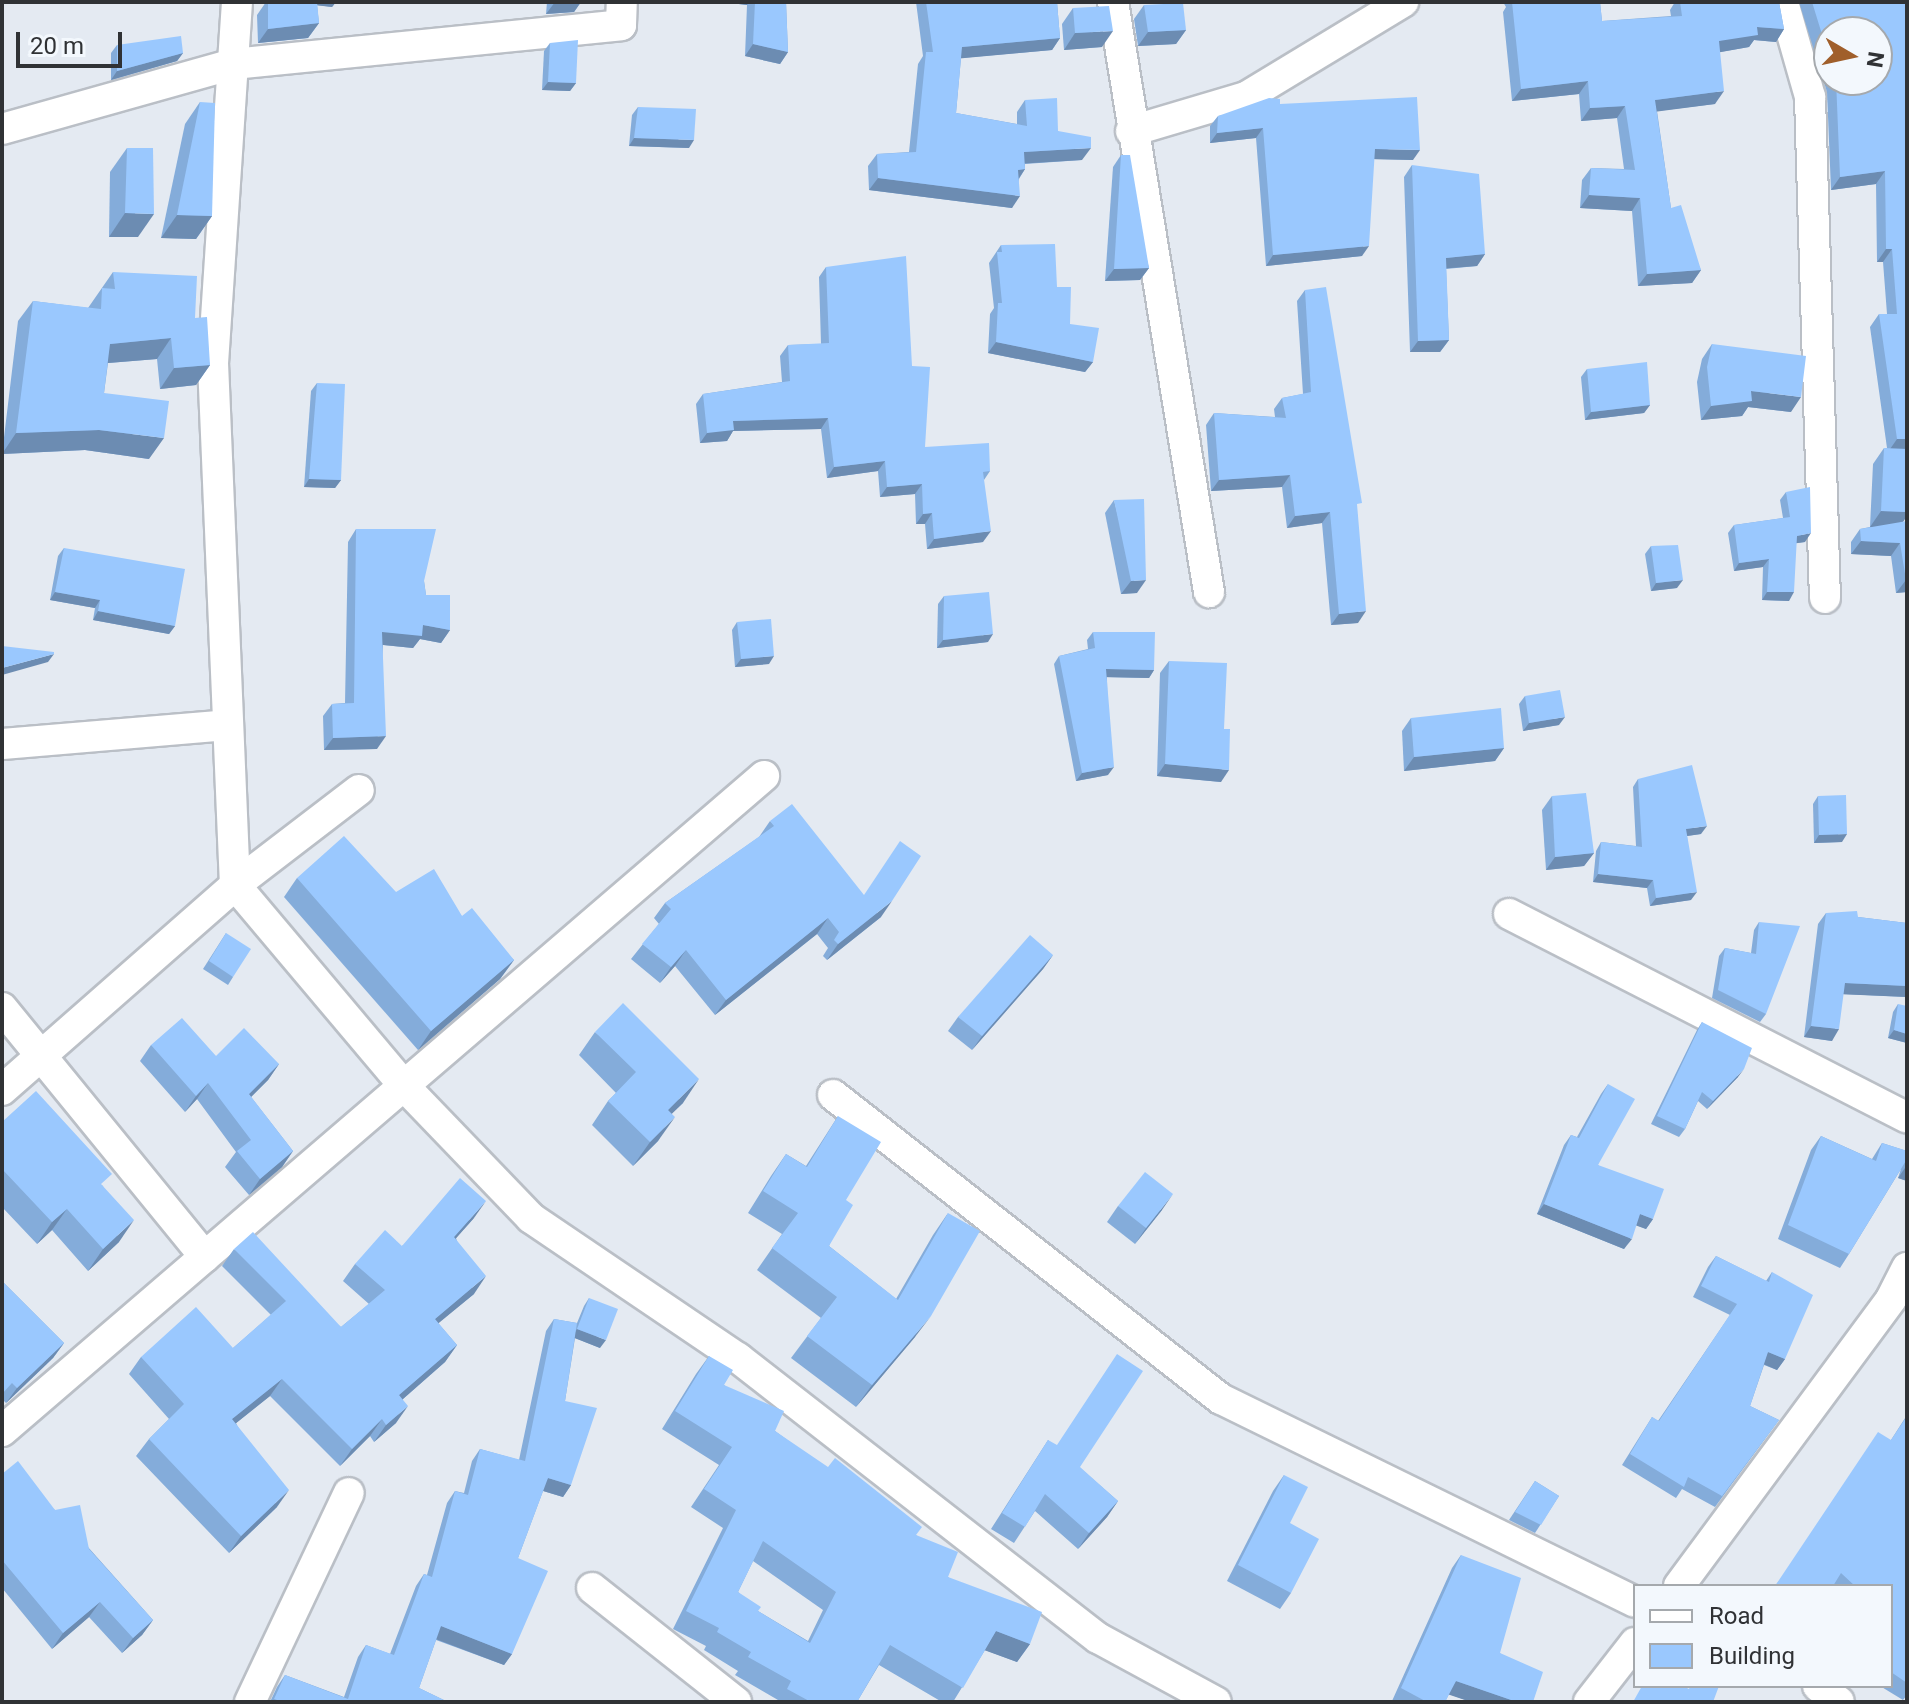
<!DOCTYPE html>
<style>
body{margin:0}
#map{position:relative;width:1909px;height:1704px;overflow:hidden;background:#e4eaf2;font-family:Roboto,sans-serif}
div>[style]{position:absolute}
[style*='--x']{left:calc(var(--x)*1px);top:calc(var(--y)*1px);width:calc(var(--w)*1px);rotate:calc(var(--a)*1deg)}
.roads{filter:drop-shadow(2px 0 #babfc6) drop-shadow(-2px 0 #babfc6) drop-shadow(0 2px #babfc6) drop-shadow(0 -2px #babfc6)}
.street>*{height:30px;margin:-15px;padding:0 15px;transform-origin:15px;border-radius:15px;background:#fff}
.wall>*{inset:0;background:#84acda}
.shaded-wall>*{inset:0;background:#6c8cb2}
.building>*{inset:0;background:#9ac8fe}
span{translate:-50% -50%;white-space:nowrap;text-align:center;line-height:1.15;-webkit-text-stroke:6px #f3f8fd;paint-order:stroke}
.frame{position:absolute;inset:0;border:4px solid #303235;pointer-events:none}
.legend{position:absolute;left:1633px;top:1584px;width:260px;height:104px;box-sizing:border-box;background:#f3f8fd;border:2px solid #a5a9ad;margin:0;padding:10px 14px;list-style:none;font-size:24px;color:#303235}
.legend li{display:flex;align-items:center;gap:16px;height:40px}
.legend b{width:40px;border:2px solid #a5a9ad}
.north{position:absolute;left:1813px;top:16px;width:80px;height:80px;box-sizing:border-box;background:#f3f8fd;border:2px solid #a5a9ad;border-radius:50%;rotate:99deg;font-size:22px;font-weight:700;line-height:32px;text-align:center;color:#303235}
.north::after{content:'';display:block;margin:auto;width:28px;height:36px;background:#a05f2b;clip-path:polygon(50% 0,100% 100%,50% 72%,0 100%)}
.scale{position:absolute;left:16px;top:32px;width:106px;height:36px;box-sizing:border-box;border:4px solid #303235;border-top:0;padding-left:10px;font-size:24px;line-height:28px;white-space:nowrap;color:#303235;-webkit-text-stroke:6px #f3f8fd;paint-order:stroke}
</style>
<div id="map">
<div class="roads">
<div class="street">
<i style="--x:237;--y:2;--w:362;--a:93.8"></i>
<i style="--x:213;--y:363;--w:522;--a:87.59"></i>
<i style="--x:235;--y:885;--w:263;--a:49.9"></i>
<i style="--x:404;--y:1086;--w:183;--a:46.1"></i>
<i style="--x:531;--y:1218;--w:250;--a:34.1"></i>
<i style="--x:738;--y:1358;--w:456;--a:37.9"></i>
<i style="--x:1098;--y:1638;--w:134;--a:28.5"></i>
<i style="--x:1113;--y:2;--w:598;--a:80.76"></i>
<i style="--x:1783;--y:2;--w:99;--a:74.1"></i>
<i style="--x:1810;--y:97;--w:501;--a:88.29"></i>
<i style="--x:2;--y:129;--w:240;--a:-15.7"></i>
<i style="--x:233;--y:64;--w:390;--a:-5.7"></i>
<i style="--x:621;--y:25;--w:23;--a:-88"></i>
<i style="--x:1131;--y:131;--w:120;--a:-16.5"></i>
<i style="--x:1246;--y:97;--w:184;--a:-31.2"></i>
<i style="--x:2;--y:744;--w:226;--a:-4.8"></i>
<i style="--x:1509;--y:914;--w:447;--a:27.1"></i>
<i style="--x:2;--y:1008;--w:321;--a:50.8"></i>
<i style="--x:2;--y:1090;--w:310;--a:-41.3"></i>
<i style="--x:235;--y:885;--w:156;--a:-37.5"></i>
<i style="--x:833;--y:1095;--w:493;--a:38.1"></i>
<i style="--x:1221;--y:1399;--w:461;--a:26.1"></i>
<i style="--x:2;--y:1431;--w:1005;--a:-40.68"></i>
<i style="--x:1679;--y:1586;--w:357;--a:-53.5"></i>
<i style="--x:1891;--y:1299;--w:35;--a:-63"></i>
<i style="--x:592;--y:1588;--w:184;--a:38.4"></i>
<i style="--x:1818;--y:1686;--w:26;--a:37"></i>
<i style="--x:250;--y:1702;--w:231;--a:-64.7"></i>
<i style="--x:1589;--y:1702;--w:75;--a:-52.1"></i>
</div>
</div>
<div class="wall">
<i style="clip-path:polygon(266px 2px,336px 2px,332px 7px,317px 5px,319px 23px,308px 38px,258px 43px,257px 15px)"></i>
<i style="clip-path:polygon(547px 2px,581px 2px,574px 12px,546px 14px)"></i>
<i style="clip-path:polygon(722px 2px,786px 2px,788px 52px,780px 64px,745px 56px,747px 5px)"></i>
<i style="clip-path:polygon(916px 2px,1057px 2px,1060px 38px,1052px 50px,961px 58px,956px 113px,1017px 124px,1017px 112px,1025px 100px,1058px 131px,1082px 160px,1025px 164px,1025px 169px,1019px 179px,1012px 208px,869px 190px,868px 166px,877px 154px,909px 152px,918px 64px,923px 56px)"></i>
<i style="clip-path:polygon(1503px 2px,1600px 2px,1602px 21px,1671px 16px,1670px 10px,1675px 2px,1779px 2px,1784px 29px,1776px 42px,1754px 40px,1749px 47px,1720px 52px,1715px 104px,1657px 111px,1671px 208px,1701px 270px,1692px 283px,1638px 286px,1632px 211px,1580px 208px,1582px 180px,1591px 168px,1624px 169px,1617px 118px,1581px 121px,1579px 94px,1512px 101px,1503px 12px,1506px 7px)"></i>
<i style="clip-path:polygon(evenodd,1799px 2px,1907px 2px,1907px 516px,1902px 522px,1907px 592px,1896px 593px,1891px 556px,1851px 554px,1851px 542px,1860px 529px,1870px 527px,1873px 464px,1884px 448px,1887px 448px,1870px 327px,1879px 314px,1887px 314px,1883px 262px,1877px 262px,1876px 184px,1831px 190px,1827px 92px,1799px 2px,1829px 32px,1877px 80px,1829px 80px,1829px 32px)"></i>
<i style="clip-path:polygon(1144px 5px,1186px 30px,1176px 44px,1138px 46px,1134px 19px)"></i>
<i style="clip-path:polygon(1073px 8px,1102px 47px,1064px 50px,1062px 24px)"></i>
<i style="clip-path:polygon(550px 43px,576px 83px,570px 91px,542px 90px,544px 51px)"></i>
<i style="clip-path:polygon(117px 45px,183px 53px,177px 61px,111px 80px,111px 53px)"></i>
<i style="clip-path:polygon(200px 102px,212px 216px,196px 239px,161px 238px,185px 124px)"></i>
<i style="clip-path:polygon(1280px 104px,1413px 160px,1374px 159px,1362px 256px,1266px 266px,1256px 138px,1210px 143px,1210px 126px,1218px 116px)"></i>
<i style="clip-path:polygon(638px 107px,689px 148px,629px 146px,632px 115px)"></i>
<i style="clip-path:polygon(127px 148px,138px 237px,109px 237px,110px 172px)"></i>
<i style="clip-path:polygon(1121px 155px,1149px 268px,1140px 280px,1105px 281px,1113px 167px)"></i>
<i style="clip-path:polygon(1412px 165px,1485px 254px,1477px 266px,1446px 269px,1449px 340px,1440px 352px,1410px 352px,1404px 177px)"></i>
<i style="clip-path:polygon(1001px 245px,1057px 287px,1070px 324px,1093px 362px,1085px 372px,988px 353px,990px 314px,994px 308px,989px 263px)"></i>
<i style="clip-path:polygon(826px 267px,912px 366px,925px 447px,990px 471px,984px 480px,983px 542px,927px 549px,925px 524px,916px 524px,915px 494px,880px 497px,878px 471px,827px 478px,821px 429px,733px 431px,727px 441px,700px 443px,696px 404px,703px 394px,782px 382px,780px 356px,788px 345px,821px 344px,819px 277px)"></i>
<i style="clip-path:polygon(113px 272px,195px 318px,210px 365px,196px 385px,160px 389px,157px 359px,108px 363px,104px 393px,149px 459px,85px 450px,2px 454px,18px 321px,33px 301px,88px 308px)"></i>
<i style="clip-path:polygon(1305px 290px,1357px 510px,1358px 623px,1331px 625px,1322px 523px,1287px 528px,1282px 487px,1211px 491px,1206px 425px,1214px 413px,1275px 417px,1274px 409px,1282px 398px,1303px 394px,1297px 301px)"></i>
<i style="clip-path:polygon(1712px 344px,1791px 412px,1748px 407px,1742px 416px,1701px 420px,1697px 382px,1702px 359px)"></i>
<i style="clip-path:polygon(1587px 369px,1650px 405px,1644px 413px,1585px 420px,1581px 377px)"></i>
<i style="clip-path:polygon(317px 383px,341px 480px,335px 488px,304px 487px,311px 391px)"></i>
<i style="clip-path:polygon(1786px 492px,1805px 542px,1796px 543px,1789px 601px,1762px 600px,1763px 567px,1734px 571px,1728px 533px,1734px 525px,1783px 518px,1780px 500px)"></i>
<i style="clip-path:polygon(1114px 500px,1137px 593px,1121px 594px,1105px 513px)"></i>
<i style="clip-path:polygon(356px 529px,424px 581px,426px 595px,450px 630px,441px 643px,420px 639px,413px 648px,383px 645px,377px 749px,324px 750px,323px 716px,332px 704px,345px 703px,348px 542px)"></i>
<i style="clip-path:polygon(1651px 546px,1677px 588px,1651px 591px,1645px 554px)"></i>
<i style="clip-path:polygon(64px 548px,175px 626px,169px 634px,93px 620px,95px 608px,50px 600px,58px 556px)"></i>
<i style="clip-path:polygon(944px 596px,988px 642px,937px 648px,938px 604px)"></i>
<i style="clip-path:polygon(737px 622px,769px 664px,735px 667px,732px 630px)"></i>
<i style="clip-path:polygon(1093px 632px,1154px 670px,1149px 678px,1107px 677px,1108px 775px,1076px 781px,1054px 664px,1059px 656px,1088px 649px,1087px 640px)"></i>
<i style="clip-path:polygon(1169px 661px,1224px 729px,1221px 782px,1157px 776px,1160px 673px)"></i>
<i style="clip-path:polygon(1525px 696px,1559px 725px,1523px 731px,1519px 704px)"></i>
<i style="clip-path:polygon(1411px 718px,1504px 748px,1495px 761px,1404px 771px,1402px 731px)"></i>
<i style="clip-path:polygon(1638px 779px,1701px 834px,1687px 836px,1691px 900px,1650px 906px,1647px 888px,1593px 882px,1596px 851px,1601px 842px,1636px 846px,1633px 787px)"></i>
<i style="clip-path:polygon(1552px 796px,1594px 853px,1584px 866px,1546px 870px,1542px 810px)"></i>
<i style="clip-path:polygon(1818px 796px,1842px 842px,1814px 843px,1813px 804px)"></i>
<i style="clip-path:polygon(770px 821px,881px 917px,827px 960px,823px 956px,828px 948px,817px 934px,715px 1015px,675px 966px,660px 983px,631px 959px,659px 924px,654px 918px,665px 903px,759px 837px)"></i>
<i style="clip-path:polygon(297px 878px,396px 892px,462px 916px,514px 960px,500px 979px,418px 1050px,284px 897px)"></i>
<i style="clip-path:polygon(1826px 913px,1907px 923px,1907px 997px,1843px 994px,1832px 1041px,1804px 1037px,1818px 924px)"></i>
<i style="clip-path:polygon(1759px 922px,1766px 1014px,1760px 1022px,1712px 998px,1719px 956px,1725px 948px,1751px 953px,1754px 930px)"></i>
<i style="clip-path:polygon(226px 933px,233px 977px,228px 985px,203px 969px)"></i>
<i style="clip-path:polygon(1053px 955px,1043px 969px,972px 1050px,948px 1031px,958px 1017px)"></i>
<i style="clip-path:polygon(1898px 1004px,1907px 1043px,1888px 1038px,1893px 1012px)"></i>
<i style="clip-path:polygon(1702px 1022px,1738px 1077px,1707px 1109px,1698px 1101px,1685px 1129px,1679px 1137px,1651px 1124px,1697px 1030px)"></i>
<i style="clip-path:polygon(595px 1032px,683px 1103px,671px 1114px,658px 1141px,633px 1166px,592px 1125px,608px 1101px,616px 1093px,579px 1055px)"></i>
<i style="clip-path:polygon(151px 1045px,216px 1056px,279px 1064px,268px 1080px,251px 1097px,293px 1151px,282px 1167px,249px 1195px,225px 1167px,236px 1152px,197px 1099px,185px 1112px,140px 1061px)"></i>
<i style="clip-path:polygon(1608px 1084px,1598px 1165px,1653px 1219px,1646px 1229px,1636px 1225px,1624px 1249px,1537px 1214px,1564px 1145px,1571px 1135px,1577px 1137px,1601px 1094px)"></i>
<i style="clip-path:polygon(838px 1116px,846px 1200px,829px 1246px,896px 1299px,933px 1235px,948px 1213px,915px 1337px,856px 1407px,791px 1358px,821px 1318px,757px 1270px,782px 1234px,748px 1213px,771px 1176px,786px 1154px,806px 1166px)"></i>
<i style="clip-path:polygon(2px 1122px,103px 1186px,119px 1242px,88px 1271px,52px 1230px,37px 1244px,2px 1207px)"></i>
<i style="clip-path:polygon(1821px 1136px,1872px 1159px,1882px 1143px,1907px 1151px,1907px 1149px,1907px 1181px,1898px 1178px,1901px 1169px,1849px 1254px,1840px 1268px,1778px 1239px,1811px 1150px)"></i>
<i style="clip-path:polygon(1118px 1206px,1162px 1210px,1135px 1244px,1107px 1222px)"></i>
<i style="clip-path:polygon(474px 1218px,456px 1238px,474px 1294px,438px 1323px,457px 1345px,445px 1362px,403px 1399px,396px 1423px,374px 1442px,370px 1436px,340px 1466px,270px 1396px,236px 1423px,277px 1507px,229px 1553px,136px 1456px,149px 1439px,169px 1419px,129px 1374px,141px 1357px,233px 1348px,271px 1315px,222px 1266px,234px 1249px,341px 1327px,369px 1304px,343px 1281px,355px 1264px)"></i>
<i style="clip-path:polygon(1716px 1256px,1766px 1281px,1772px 1272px,1785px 1359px,1777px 1370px,1764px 1365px,1750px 1406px,1779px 1420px,1715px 1507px,1682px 1489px,1676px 1498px,1622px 1465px,1652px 1417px,1658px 1421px,1730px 1315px,1693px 1297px,1708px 1267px)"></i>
<i style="clip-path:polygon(2px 1281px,64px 1343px,53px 1358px,6px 1403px,2px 1399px)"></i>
<i style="clip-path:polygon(589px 1298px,600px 1348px,575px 1338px,565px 1401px,571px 1485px,563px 1497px,543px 1491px,518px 1558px,512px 1654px,504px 1665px,436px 1640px,419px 1688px,448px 1702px,270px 1702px,277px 1687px,285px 1675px,344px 1697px,358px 1657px,366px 1645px,390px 1654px,416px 1586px,424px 1574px,427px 1575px,447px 1503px,455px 1491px,464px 1493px,472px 1461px,480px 1449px,519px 1460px,546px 1331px,554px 1319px,577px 1323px,584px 1306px)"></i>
<i style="clip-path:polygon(evenodd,709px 1356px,724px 1385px,775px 1431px,916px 1535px,948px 1577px,1030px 1644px,1017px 1662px,985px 1650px,953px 1702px,942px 1702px,879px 1665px,857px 1702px,777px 1702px,778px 1700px,735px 1675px,738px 1671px,704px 1650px,706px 1646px,673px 1629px,723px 1528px,691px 1507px,719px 1465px,662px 1429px,696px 1374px,709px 1356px,753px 1561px,823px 1610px,808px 1641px,758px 1611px,738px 1592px,753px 1561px)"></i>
<i style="clip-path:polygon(1907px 1415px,1907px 1695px,1903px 1700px,1880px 1686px,1891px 1686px,1891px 1586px,1775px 1586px,1891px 1440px)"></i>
<i style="clip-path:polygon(1048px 1440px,1118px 1501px,1107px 1517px,1078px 1549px,1035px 1511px,1014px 1543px,991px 1529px)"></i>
<i style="clip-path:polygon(2px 1474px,55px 1510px,153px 1620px,142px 1635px,122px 1653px,89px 1617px,52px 1649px,2px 1588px)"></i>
<i style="clip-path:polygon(1284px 1475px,1290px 1523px,1291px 1593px,1280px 1609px,1227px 1581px,1273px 1491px)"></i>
<i style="clip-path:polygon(1535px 1481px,1559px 1496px,1535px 1533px,1509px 1520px)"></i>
<i style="clip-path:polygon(1461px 1555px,1500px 1653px,1533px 1702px,1471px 1702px,1449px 1694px,1445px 1702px,1395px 1702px,1392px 1701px,1452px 1568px)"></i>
</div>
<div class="shaded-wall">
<i style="clip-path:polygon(307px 2px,336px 2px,332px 7px,305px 4px)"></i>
<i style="clip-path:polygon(555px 2px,581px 2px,574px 12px,546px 14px)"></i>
<i style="clip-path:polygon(722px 2px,749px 2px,747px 5px)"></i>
<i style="clip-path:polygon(319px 23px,308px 38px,258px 43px,268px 29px)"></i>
<i style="clip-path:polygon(1757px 27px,1784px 29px,1776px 42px,1754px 40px,1749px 47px,1710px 54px,1719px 41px)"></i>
<i style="clip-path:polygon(1186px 30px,1176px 44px,1138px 46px,1148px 32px)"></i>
<i style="clip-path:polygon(1113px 31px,1102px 47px,1064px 50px,1075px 33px)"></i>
<i style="clip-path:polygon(1060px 38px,1052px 50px,954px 59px,962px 47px)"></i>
<i style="clip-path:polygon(753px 44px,788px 52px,780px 64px,745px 56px)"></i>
<i style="clip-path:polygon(183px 53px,177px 61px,111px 80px,117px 71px)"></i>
<i style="clip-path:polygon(1588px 81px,1579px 94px,1512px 101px,1521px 89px)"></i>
<i style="clip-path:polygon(548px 82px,576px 83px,570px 91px,542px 90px)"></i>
<i style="clip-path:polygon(1724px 91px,1715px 104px,1646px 113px,1655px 100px)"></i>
<i style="clip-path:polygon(1625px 106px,1617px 118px,1581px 121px,1590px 108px)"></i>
<i style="clip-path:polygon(1263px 128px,1256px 138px,1210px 143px,1217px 133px)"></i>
<i style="clip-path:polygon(634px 138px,694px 140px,689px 148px,629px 146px)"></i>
<i style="clip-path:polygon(1091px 148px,1082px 160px,1016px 164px,1024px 152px)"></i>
<i style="clip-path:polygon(1375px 149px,1420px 150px,1413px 160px,1368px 159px)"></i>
<i style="clip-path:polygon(1025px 169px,1017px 181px,1018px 170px)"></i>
<i style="clip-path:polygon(1885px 171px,1876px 184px,1831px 190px,1840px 177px)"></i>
<i style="clip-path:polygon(878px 178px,1020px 196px,1012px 208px,869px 190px)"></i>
<i style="clip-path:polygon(1589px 195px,1640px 198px,1632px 211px,1580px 208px)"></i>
<i style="clip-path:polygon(125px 213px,154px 214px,138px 237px,109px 237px)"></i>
<i style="clip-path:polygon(177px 215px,212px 216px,196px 239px,161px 238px)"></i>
<i style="clip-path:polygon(1369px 246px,1362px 256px,1266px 266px,1273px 255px)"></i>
<i style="clip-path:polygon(1886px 249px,1892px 249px,1883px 262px,1877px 262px)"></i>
<i style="clip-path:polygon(1485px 254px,1477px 266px,1438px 269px,1446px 258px)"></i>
<i style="clip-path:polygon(1149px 268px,1140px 280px,1105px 281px,1114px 269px)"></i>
<i style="clip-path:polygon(1701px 270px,1692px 283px,1638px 286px,1647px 274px)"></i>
<i style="clip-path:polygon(171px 338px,157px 359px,96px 364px,110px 344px)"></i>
<i style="clip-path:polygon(1449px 340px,1440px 352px,1410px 352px,1418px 341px)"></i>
<i style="clip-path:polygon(996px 342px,1093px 362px,1085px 372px,988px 353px)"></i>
<i style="clip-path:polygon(210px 365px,196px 385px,160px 389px,174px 368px)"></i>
<i style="clip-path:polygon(1751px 391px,1801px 397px,1791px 412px,1748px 407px,1742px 416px,1701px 420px,1711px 406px)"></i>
<i style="clip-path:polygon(1650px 405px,1644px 413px,1585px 420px,1591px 412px)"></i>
<i style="clip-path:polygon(828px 418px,821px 429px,733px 431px,727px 441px,700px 443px,707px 433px,733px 421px)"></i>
<i style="clip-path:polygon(99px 430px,164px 438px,149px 459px,85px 450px,2px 454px,16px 433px)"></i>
<i style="clip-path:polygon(1897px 439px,1907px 439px,1907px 451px,1888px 452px)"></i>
<i style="clip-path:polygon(885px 461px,878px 471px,827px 478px,834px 467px)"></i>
<i style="clip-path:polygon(1290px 475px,1282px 487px,1211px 491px,1219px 480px)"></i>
<i style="clip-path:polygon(309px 479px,341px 480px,335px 488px,304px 487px)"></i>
<i style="clip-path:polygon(922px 484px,915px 494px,880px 497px,887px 487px)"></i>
<i style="clip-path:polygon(1881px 511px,1907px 512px,1907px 516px,1899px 528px,1870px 527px)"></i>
<i style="clip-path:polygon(1330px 512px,1322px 523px,1287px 528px,1295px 516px)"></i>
<i style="clip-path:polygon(932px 513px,925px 524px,916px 524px,923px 514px)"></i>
<i style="clip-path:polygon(991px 531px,983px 542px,927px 549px,934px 539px)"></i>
<i style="clip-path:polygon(1811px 533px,1805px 542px,1791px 544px,1797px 536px)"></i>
<i style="clip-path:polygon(1861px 541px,1900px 543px,1891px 556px,1851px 554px)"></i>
<i style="clip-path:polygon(1769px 559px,1763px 567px,1734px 571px,1739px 563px)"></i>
<i style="clip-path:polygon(1146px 580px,1137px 593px,1121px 594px,1131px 581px)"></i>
<i style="clip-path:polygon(1683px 580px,1677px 588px,1651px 591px,1656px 583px)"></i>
<i style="clip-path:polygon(1906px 580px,1907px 580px,1907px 592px,1896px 593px)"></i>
<i style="clip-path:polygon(55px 592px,100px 600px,95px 608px,50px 600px)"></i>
<i style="clip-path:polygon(1767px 592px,1794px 592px,1789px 601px,1762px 600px)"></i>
<i style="clip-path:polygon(98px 611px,175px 626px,169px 634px,93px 620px)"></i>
<i style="clip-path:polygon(1366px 611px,1358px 623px,1331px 625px,1339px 614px)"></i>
<i style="clip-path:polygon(423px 625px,450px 630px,441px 643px,420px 639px,413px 648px,374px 644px,382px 632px)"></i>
<i style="clip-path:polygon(993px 634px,988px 642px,937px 648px,943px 640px)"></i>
<i style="clip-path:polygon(54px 654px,48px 662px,2px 675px,2px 668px)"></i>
<i style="clip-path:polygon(774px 656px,769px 664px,735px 667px,741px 659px)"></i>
<i style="clip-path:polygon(1106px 669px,1154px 670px,1149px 678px,1100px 677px)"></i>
<i style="clip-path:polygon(1565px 717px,1559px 725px,1523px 731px,1529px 723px)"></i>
<i style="clip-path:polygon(386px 736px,377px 749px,324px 750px,333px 738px)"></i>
<i style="clip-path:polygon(1504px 748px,1495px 761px,1404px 771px,1414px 757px)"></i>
<i style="clip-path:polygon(1165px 764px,1229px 770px,1221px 782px,1157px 776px)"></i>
<i style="clip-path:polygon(1114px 767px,1108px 775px,1076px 781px,1082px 773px)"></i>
<i style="clip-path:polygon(1707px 826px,1701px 834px,1680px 837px,1686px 829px)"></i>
<i style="clip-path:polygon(1847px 834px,1842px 842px,1814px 843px,1819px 835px)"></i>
<i style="clip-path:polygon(1594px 853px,1584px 866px,1546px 870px,1555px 857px)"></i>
<i style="clip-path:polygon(1598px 874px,1653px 880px,1647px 888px,1593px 882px)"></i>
<i style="clip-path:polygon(1697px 892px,1691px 900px,1650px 906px,1656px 898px)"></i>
<i style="clip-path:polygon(892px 901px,881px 917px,827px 960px,838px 944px)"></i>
<i style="clip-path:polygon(828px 918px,817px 934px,715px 1015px,726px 1000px)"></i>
<i style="clip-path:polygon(686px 950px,675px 966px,660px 983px,671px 967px)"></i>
<i style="clip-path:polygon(1053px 955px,1043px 969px,972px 1050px,982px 1036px)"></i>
<i style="clip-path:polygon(514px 960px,500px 979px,418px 1050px,431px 1031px)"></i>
<i style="clip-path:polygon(1845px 983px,1907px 986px,1907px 997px,1837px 994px)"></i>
<i style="clip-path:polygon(1811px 1026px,1839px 1029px,1832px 1041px,1804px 1037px)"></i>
<i style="clip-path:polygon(1894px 1030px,1907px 1034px,1907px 1043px,1888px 1038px)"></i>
<i style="clip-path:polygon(279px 1064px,268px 1080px,238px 1110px,249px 1094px)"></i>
<i style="clip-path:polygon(1744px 1069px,1738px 1077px,1707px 1109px,1713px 1101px)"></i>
<i style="clip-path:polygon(699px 1079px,683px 1103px,651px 1134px,668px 1110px)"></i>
<i style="clip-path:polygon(208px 1083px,197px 1099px,185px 1112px,196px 1096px)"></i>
<i style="clip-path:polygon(675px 1117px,658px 1141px,633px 1166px,650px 1142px)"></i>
<i style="clip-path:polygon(293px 1151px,282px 1167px,249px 1195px,260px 1179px)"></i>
<i style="clip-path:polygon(1907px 1165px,1907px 1181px,1898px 1178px)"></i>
<i style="clip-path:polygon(1173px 1194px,1162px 1210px,1135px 1244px,1146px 1228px)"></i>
<i style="clip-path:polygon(486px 1201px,474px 1218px,442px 1254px,454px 1237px)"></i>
<i style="clip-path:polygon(1544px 1204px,1632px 1239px,1624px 1249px,1537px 1214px)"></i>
<i style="clip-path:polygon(67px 1209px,52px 1230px,37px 1244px,52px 1222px)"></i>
<i style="clip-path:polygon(1640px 1214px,1653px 1219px,1646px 1229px,1632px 1224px)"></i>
<i style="clip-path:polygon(134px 1220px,119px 1242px,88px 1271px,103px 1249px)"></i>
<i style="clip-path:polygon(486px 1276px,474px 1294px,423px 1336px,435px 1319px)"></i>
<i style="clip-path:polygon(931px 1316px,915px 1337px,856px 1407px,872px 1385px)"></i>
<i style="clip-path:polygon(577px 1329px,606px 1340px,600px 1348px,572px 1337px)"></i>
<i style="clip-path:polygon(64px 1343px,53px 1358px,6px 1403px,17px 1388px)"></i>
<i style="clip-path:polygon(457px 1345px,445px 1362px,387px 1413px,399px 1395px)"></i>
<i style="clip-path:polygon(1768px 1352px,1785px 1359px,1777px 1370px,1761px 1363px)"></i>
<i style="clip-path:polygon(282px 1379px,270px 1396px,220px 1436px,232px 1419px)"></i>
<i style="clip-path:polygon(408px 1406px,396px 1423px,374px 1442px,386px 1425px)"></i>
<i style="clip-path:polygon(382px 1419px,370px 1436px,340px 1466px,352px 1449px)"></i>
<i style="clip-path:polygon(548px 1478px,571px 1485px,563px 1497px,540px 1490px)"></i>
<i style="clip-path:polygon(289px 1490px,277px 1507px,229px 1553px,241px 1536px)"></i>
<i style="clip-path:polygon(1118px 1501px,1107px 1517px,1078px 1549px,1089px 1533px)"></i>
<i style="clip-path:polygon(100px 1602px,89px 1617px,52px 1649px,63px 1633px)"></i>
<i style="clip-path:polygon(153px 1620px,142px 1635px,122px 1653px,133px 1638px)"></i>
<i style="clip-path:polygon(441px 1626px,512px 1654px,504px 1665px,433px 1638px)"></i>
<i style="clip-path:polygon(996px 1631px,1030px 1644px,1017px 1662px,984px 1650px)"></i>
<i style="clip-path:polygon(1456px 1681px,1517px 1702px,1471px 1702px,1447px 1694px)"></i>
</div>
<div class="building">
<i style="clip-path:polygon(268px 2px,317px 2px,319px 23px,268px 29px)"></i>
<i style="clip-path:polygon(755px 2px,786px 2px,788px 52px,753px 44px)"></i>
<i style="clip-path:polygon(926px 2px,1057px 2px,1060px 38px,962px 47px,956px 113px,1027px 126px,1025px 100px,1057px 98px,1058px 131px,1091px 137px,1091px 148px,1024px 152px,1025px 169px,1018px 170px,1020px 196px,878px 178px,877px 154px,916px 152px,926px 52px,933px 52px)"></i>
<i style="clip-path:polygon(1512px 2px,1600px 2px,1602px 21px,1682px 16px,1680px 2px,1779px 2px,1784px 29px,1757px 27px,1758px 35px,1719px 41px,1724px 91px,1655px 100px,1671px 208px,1681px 205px,1701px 270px,1647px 274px,1640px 198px,1589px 195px,1591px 168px,1635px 170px,1625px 106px,1590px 108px,1588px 81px,1521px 89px)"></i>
<i style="clip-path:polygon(1812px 2px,1907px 2px,1907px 439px,1897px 439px,1879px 314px,1897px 314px,1892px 249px,1886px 249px,1885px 171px,1840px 177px,1836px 80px,1877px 80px,1877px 32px,1829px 32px,1829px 57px)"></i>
<i style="clip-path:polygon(1183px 3px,1186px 30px,1148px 32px,1144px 5px)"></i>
<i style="clip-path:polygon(1109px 6px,1113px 31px,1075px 33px,1073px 8px)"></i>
<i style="clip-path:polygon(181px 36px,183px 53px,117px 71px,117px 45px)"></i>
<i style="clip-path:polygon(578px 40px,576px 83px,548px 82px,550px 43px)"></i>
<i style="clip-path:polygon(1417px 97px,1420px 150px,1375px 149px,1369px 246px,1273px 255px,1263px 128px,1217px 133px,1218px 116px,1269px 98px,1280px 99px,1280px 104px)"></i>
<i style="clip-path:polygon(200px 102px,215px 103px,212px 216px,177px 215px)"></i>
<i style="clip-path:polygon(638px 107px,696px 109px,694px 140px,634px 138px)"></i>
<i style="clip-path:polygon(127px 148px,153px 148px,154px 214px,125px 213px)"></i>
<i style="clip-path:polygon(1121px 155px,1130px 155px,1149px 268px,1114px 269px)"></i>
<i style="clip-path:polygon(1412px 165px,1479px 174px,1485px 254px,1446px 258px,1449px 340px,1418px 341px)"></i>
<i style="clip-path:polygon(1055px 244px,1057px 287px,1071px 287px,1070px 324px,1099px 328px,1093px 362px,996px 342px,998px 303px,1002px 303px,997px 252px,1002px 252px,1001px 245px)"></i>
<i style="clip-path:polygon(906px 256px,912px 366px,930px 367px,925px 447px,989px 443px,990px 471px,983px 472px,991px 531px,934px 539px,932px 513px,923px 514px,922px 484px,887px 487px,885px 461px,834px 467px,828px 418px,733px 421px,734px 430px,707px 433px,703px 394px,790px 381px,788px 345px,829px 343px,826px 267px)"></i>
<i style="clip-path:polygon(113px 272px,197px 276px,195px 318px,207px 317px,210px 365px,174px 368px,171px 338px,110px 344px,104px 393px,169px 401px,164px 438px,99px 430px,16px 433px,33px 301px,101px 309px,102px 288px,115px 289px)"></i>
<i style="clip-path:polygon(1326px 287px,1362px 503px,1357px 504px,1366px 611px,1339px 614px,1330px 512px,1295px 516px,1290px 475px,1219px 480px,1214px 413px,1286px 418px,1282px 398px,1311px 392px,1305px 290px)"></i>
<i style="clip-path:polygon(1712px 344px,1806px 356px,1801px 397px,1751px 391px,1752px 401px,1711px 406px,1707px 367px)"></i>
<i style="clip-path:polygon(1647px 362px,1650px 405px,1591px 412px,1587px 369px)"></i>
<i style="clip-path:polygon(317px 383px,345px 384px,341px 480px,309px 479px)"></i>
<i style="clip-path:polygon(1884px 448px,1907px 449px,1907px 512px,1881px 511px)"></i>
<i style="clip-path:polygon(1810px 487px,1811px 533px,1797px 536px,1794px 592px,1767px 592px,1769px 559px,1739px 563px,1734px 525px,1790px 517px,1786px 492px)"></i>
<i style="clip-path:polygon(1144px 499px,1146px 580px,1131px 581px,1114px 500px)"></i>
<i style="clip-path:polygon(1907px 521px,1907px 580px,1906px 580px,1900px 543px,1861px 541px,1860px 529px)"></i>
<i style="clip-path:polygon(356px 529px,436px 529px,424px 581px,426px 595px,450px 595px,450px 630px,423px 625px,422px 636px,382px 632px,386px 736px,333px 738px,332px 704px,354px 703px)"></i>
<i style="clip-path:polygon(1678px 545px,1683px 580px,1656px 583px,1651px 546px)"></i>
<i style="clip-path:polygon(64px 548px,185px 569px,175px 626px,98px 611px,100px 600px,55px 592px)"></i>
<i style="clip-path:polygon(989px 592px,993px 634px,943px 640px,944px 596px)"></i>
<i style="clip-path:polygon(771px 619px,774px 656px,741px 659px,737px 622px)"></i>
<i style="clip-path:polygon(1093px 632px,1155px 632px,1154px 670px,1106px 669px,1114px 767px,1082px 773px,1059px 656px,1095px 648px)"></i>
<i style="clip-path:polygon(2px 646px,54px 652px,54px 654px,2px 668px)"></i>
<i style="clip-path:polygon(1169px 661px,1227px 663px,1224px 729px,1230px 729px,1229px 770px,1165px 764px)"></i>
<i style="clip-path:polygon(1560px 690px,1565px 717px,1529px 723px,1525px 696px)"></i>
<i style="clip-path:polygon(1501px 708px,1504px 748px,1414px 757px,1411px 718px)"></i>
<i style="clip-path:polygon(1692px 765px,1707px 826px,1686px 829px,1697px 892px,1656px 898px,1653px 880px,1598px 874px,1601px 842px,1642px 847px,1638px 779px)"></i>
<i style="clip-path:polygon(1586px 793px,1594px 853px,1555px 857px,1552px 796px)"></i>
<i style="clip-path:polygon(1846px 795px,1847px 834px,1819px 835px,1818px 796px)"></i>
<i style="clip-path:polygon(792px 804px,864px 895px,900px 841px,921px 856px,892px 901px,838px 944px,834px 940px,839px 932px,828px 918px,726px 1000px,686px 950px,671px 967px,642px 944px,671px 909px,665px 903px,774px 826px,770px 821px)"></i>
<i style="clip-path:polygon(344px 836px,396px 892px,434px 869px,462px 916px,472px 908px,514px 960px,431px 1031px,297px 878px)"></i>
<i style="clip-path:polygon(1857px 911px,1858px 917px,1907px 923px,1907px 986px,1845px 983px,1839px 1029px,1811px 1026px,1826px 913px)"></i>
<i style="clip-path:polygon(1759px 922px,1800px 926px,1766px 1014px,1718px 990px,1725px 948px,1756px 954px)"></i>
<i style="clip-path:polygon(226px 933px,251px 949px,233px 977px,209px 961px)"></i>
<i style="clip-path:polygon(1030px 935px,1053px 955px,982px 1036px,958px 1017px)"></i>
<i style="clip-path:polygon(623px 1003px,699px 1079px,668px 1110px,675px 1117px,650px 1142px,608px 1101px,636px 1072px,595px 1032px)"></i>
<i style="clip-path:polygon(1898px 1004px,1907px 1006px,1907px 1034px,1894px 1030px)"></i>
<i style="clip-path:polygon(182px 1018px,216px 1056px,244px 1028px,279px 1064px,249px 1094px,293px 1151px,260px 1179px,237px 1151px,251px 1140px,208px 1083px,196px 1096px,151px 1045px)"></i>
<i style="clip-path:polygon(1702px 1022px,1752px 1048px,1744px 1069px,1713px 1101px,1702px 1092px,1685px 1129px,1657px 1116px)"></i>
<i style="clip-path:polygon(1608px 1084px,1635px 1099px,1598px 1165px,1664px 1189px,1653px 1219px,1640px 1214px,1632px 1239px,1544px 1204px,1571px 1135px,1579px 1138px)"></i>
<i style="clip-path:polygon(36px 1091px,112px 1174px,101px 1184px,134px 1220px,103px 1249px,67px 1209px,52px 1222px,2px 1169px,2px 1122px)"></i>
<i style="clip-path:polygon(838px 1116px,881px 1142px,846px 1200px,853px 1205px,829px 1246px,898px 1300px,948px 1213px,980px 1231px,931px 1316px,872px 1385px,807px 1336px,837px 1297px,772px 1248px,798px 1213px,763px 1191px,786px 1154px,807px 1167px)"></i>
<i style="clip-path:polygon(1821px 1136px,1876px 1161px,1882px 1143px,1907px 1151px,1907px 1159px,1849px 1254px,1788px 1225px)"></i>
<i style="clip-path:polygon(1145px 1172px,1173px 1194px,1146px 1228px,1118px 1206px)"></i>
<i style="clip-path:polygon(460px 1178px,486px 1201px,454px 1237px,486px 1276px,435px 1319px,457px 1345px,399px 1395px,408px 1406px,386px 1425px,382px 1419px,352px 1449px,282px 1379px,232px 1419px,289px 1490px,241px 1536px,149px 1439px,184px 1404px,141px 1357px,196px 1307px,233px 1348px,286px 1301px,234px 1249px,253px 1232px,341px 1327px,385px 1290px,355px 1264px,385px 1230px,402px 1246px)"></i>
<i style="clip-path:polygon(1716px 1256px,1769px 1282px,1772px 1272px,1813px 1295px,1785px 1359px,1768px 1352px,1750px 1406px,1779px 1420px,1722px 1496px,1688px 1477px,1684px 1487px,1630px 1454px,1652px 1417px,1659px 1421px,1737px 1304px,1701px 1286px)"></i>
<i style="clip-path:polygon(2px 1281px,64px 1343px,17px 1388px,12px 1383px,2px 1394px)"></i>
<i style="clip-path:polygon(589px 1298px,618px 1309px,606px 1340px,577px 1329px)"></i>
<i style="clip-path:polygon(554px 1319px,577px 1323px,565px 1401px,597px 1408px,571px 1485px,548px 1478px,518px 1558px,548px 1571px,512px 1654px,441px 1626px,419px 1688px,448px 1702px,283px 1702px,274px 1699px,285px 1675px,348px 1699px,366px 1645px,394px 1655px,424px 1574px,432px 1577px,455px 1491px,468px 1495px,480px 1449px,525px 1461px)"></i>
<i style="clip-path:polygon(1117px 1354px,1143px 1371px,1080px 1467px,1118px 1501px,1089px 1533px,1045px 1494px,1025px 1527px,1002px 1513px,1048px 1440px,1057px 1445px)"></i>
<i style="clip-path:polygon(evenodd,709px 1356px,733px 1370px,724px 1385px,784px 1411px,775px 1431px,828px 1467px,835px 1458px,922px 1527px,916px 1535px,958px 1552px,948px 1577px,1042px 1612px,1030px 1644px,996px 1631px,963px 1688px,890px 1645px,857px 1702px,811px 1702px,787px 1689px,791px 1681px,748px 1657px,751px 1652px,717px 1632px,719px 1628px,686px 1611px,736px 1510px,704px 1489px,732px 1447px,675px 1411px,709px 1356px,763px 1541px,836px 1592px,810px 1643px,758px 1611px,761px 1607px,738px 1592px,763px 1541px)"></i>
<i style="clip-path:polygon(1907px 1416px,1907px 1683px,1891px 1672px,1891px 1586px,1855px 1586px,1841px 1573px,1833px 1586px,1775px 1586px,1878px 1432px,1891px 1440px)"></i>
<i style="clip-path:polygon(18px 1461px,55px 1510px,80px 1505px,89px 1549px,153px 1620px,133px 1638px,100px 1602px,63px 1633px,2px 1560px,2px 1474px)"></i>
<i style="clip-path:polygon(1284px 1475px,1308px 1487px,1290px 1523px,1319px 1539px,1291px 1593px,1238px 1565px)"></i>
<i style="clip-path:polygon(1535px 1481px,1559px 1496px,1541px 1525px,1515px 1512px)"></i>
<i style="clip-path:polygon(1461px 1555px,1521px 1578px,1500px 1653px,1543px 1672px,1533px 1702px,1517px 1702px,1456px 1681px,1445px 1702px,1427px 1702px,1401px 1688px)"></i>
<i style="clip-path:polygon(1642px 1686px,1683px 1686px,1689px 1689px,1690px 1686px,1719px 1686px,1713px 1702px,1633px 1702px)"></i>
</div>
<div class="frame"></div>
<ul class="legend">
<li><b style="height:10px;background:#fff"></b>Road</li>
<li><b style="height:22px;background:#9ac8fe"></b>Building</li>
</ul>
<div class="north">N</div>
<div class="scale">20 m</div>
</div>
